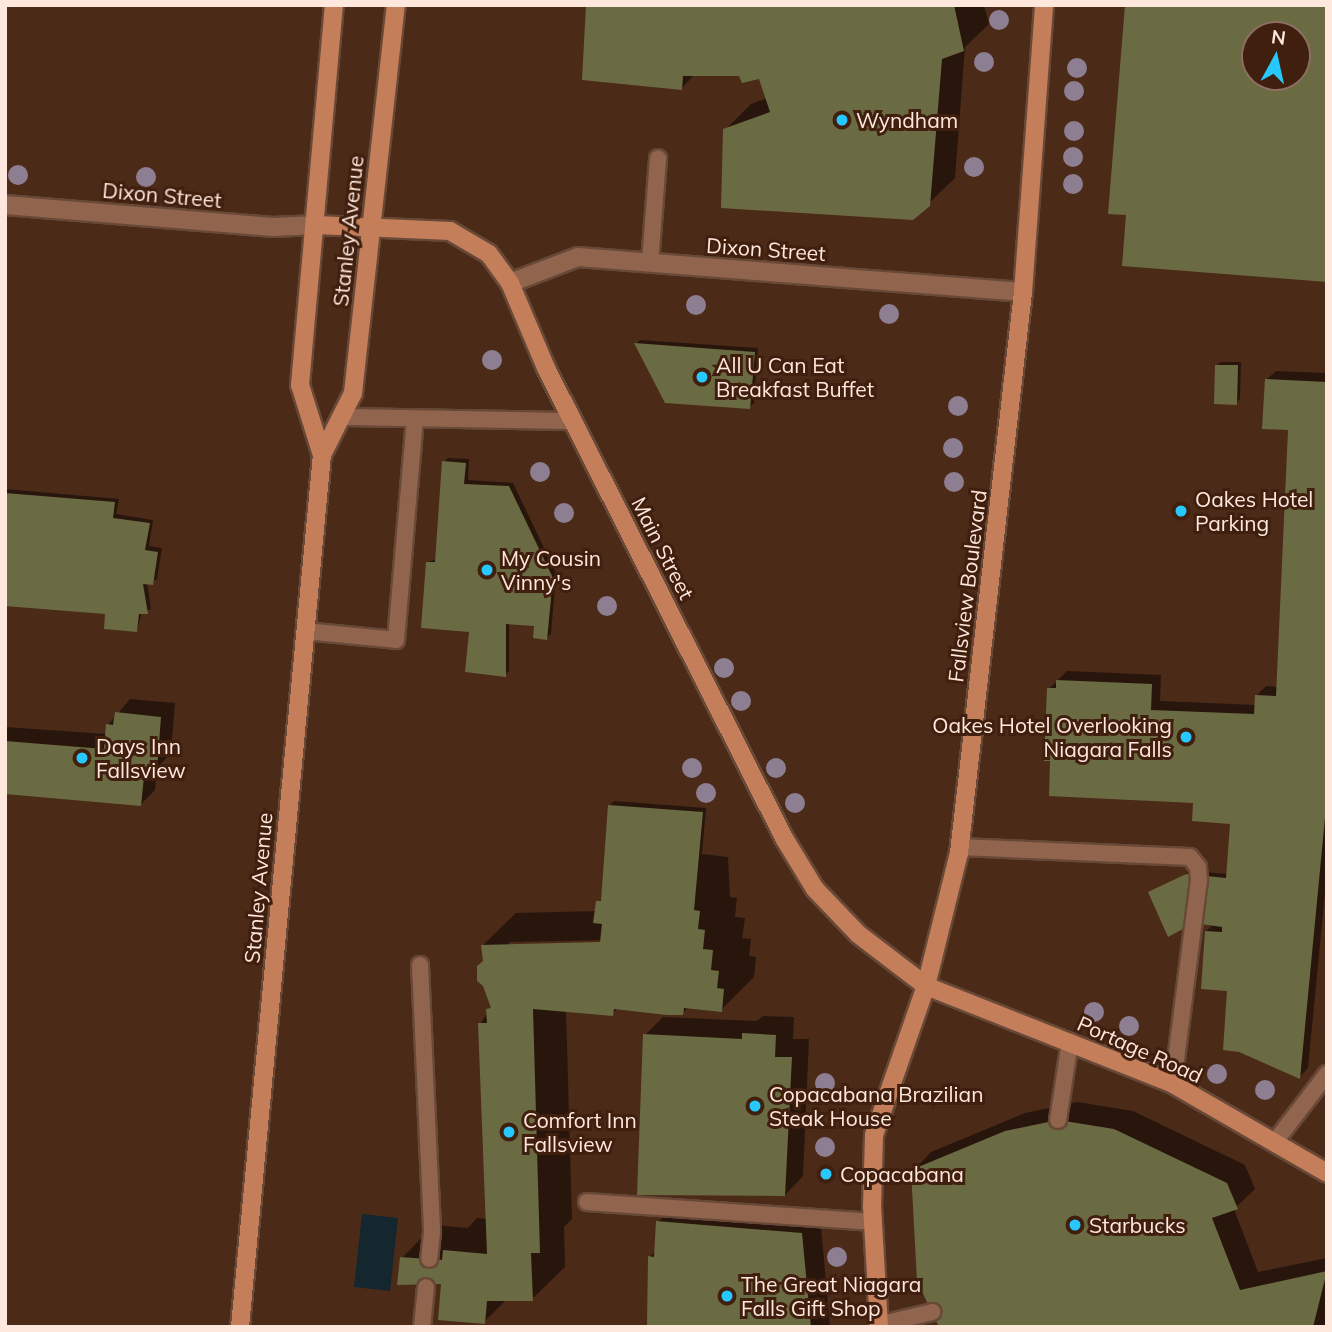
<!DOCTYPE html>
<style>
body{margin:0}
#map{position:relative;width:1332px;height:1332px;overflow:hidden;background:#4b2a18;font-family:Mulish,sans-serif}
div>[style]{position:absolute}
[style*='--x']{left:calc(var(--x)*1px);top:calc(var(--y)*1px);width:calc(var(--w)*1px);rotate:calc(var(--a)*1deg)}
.water>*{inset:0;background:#14272f}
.shadow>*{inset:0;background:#0007}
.building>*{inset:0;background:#6b6b43}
.roads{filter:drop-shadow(2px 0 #684837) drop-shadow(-2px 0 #684837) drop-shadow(0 2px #684837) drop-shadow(0 -2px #684837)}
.lane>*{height:16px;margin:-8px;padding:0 8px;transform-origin:8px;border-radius:8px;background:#91644e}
.street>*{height:18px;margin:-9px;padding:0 9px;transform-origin:9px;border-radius:9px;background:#91644e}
.secondary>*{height:18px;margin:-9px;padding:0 9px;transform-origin:9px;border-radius:9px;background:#c47e5a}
.trees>*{width:20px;height:20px;margin:-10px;border-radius:50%;background:#8e7e92}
.dots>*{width:19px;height:19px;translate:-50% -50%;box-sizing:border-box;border:4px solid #401f0e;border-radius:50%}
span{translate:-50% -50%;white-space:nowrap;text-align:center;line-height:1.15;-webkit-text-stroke:6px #401f0e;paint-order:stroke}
.poi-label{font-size:21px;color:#fee7dc}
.left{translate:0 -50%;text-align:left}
.right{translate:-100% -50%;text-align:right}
.street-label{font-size:21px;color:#fee7dc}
.frame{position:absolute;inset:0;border:7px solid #fee7dc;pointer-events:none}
.north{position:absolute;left:1241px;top:21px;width:70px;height:70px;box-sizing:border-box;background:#401f0e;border:2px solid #8c6f60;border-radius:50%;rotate:8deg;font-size:19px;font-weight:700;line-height:28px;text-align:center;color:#fee7dc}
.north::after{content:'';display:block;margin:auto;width:24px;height:32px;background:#27c8fe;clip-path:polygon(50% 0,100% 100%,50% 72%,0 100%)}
</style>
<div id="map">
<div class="water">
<i style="clip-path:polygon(362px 1214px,398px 1218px,390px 1291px,354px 1287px)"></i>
</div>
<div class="shadow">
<i style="clip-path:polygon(588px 5px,984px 5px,989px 24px,965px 47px,955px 178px,928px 204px,725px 130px,751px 104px,767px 98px,760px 77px,695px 74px,681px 89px)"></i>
<i style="clip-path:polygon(640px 340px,758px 348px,754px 403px,749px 407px,636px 344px)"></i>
<i style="clip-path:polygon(1221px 362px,1241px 362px,1240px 399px,1236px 403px,1216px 366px)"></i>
<i style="clip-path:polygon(1276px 371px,1327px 373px,1327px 872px,1308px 1068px,1299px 1077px,1229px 990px,1206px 931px,1214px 924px,1150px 893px,1191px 871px,1228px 874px,1232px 822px,1195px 801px,1049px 689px,1067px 671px,1161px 675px,1160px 701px,1256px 705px,1256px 696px,1266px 686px,1278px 687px,1290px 429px,1266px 380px)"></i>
<i style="clip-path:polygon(448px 458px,469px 459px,468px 480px,513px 483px,556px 573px,551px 634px,546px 638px,536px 625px,509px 622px,509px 671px,505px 675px,428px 562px,437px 559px,444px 462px)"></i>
<i style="clip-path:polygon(5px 489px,119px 499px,116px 514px,153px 520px,149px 546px,162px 548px,157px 579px,147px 583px,151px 609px,142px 612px,137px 630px,107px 613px,5px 604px)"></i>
<i style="clip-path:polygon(130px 699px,175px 703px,171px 753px,157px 768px,155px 790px,141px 804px,5px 792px,5px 727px,107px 734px,108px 725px)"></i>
<i style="clip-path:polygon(evenodd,614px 801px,706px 808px,702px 854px,728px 857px,730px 897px,737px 898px,735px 917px,745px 918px,742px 938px,751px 939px,749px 956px,756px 957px,754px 977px,721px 1010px,689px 1007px,682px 1013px,618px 1008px,612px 1014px,566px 1010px,572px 1219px,564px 1227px,565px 1267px,532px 1299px,507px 1299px,484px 1322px,443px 1282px,402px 1258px,434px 1225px,468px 1228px,477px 1218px,487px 1219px,480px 1024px,492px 1006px,483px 945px,516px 913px,597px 911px,603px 896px,610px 805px,614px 801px,609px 940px,609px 943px,509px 946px,509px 942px,609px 940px)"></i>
<i style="clip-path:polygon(763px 1016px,794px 1017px,793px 1039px,809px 1039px,803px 1176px,785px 1195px,645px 1035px,663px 1017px,757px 1021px)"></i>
<i style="clip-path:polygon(1077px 1102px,1133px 1111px,1245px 1165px,1255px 1189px,1234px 1209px,1258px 1272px,1327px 1258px,1326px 1327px,941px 1327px,913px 1171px,931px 1152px,1025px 1113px)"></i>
<i style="clip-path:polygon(677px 1204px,820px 1215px,830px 1327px,649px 1327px,649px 1257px,656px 1251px,658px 1222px)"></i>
</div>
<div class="building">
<i style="clip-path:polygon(586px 5px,954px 5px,964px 51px,942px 59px,930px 206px,913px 220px,721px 208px,723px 129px,770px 112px,759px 79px,742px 83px,739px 76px,683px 76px,682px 90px,582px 80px)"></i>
<i style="clip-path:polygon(evenodd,1125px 5px,1327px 5px,1327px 282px,1122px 266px,1126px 215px,1108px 214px,1125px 5px,1255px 35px,1297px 35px,1297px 77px,1255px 77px,1255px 35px)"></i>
<i style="clip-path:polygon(634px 343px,755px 352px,750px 409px,665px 403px)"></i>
<i style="clip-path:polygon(1215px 365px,1238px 365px,1237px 405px,1214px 404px)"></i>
<i style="clip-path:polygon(1265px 379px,1327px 382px,1327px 797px,1300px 1079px,1239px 1052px,1223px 1050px,1227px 991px,1201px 989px,1205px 931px,1222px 932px,1222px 927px,1194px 923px,1168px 937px,1148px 892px,1186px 874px,1226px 878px,1230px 824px,1192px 821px,1193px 803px,1049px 796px,1050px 761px,1044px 761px,1047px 688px,1056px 688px,1056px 680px,1152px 684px,1151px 710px,1254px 714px,1255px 695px,1276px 696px,1288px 430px,1262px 429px)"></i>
<i style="clip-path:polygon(442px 461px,466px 463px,464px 484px,509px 486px,553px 578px,547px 640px,533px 638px,534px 626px,506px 624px,506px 677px,465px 672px,469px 632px,421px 628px,426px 562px,435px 562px)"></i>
<i style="clip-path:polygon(5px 493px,115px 502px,113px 518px,150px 523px,145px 550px,158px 552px,153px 585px,143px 584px,148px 614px,139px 614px,137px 632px,104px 629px,105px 614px,5px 606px)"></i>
<i style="clip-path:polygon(115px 712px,161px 717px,157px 769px,145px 767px,141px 806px,5px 794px,5px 741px,104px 749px,106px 724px,113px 725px)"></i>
<i style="clip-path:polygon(608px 805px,703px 812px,694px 910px,700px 911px,698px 929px,705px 930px,703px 949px,713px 950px,711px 970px,719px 971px,717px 988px,724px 989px,722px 1012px,684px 1008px,683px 1015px,667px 1015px,614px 1009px,613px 1016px,533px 1009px,540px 1253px,531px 1253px,533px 1301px,487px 1301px,485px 1324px,438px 1320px,441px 1284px,397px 1285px,400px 1257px,442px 1260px,443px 1250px,487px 1254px,478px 1023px,487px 1023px,486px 1009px,491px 1008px,483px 986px,477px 981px,477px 966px,483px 961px,481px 945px,600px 942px,602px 924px,593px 923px,596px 901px,601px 901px)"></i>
<i style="clip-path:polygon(742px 1033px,776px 1035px,775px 1057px,792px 1057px,785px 1196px,637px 1195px,643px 1034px,742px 1039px)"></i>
<i style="clip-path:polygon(1058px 1120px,1114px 1129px,1227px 1183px,1238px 1209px,1212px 1218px,1240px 1290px,1327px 1271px,1313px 1327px,939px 1327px,917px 1281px,911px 1170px,1005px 1131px)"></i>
<i style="clip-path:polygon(656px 1221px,802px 1233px,811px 1327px,647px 1327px,648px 1256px,654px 1257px)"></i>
</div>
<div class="roads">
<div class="lane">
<i style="--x:650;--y:263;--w:105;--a:-85.6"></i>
<i style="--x:341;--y:417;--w:232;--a:1"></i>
<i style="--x:305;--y:631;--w:91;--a:5.6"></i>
<i style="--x:396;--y:640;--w:221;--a:-85.1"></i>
<i style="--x:960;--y:847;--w:230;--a:2.5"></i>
<i style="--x:1190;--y:857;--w:13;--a:51"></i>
<i style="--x:1198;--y:867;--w:13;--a:86"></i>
<i style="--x:1199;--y:880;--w:206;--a:97.3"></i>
<i style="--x:420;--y:965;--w:267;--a:87.4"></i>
<i style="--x:432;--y:1232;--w:27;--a:96"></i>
<i style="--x:1058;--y:1120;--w:79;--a:-81.3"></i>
<i style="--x:1274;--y:1143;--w:87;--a:-52.5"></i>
<i style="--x:587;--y:1202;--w:287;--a:4"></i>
<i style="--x:878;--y:1325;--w:56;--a:-13.5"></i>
<i style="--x:422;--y:1327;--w:40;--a:-84.3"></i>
</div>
<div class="street">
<i style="--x:5;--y:205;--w:269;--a:4.7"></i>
<i style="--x:273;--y:227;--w:43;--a:-2.7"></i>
<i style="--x:510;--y:283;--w:73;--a:-20.9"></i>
<i style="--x:578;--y:257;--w:446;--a:4.5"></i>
</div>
<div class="secondary">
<i style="--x:316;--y:225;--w:134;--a:2.6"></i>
<i style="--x:450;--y:231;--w:45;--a:30.5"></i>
<i style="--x:489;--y:254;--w:36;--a:54"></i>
<i style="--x:510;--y:283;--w:92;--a:67"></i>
<i style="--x:546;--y:368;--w:527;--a:63.14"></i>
<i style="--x:784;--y:838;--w:60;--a:58.7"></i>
<i style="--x:815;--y:889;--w:62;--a:46.3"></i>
<i style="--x:858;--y:934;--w:86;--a:37.4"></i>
<i style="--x:926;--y:986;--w:266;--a:21.6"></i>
<i style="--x:1173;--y:1084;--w:178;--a:30"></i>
<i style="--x:322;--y:455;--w:73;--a:-107.4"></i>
<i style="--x:300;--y:385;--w:382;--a:-84.9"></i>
<i style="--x:240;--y:1327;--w:876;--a:-84.63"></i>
<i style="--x:322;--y:455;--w:69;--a:-63.4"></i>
<i style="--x:353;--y:393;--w:390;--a:-83.7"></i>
<i style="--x:879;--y:1327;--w:120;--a:-93.3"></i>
<i style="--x:872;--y:1207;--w:72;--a:-88.4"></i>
<i style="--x:874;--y:1135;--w:158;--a:-70.8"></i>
<i style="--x:926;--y:986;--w:137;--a:-76.1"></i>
<i style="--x:959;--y:853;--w:565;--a:-83.49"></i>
<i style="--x:1023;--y:292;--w:288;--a:-85.8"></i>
</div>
</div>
<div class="trees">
<i style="left:999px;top:20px"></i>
<i style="left:984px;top:62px"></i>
<i style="left:1077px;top:68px"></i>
<i style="left:1074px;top:91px"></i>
<i style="left:1074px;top:131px"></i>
<i style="left:1073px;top:157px"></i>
<i style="left:974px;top:167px"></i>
<i style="left:18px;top:175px"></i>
<i style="left:146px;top:177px"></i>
<i style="left:1073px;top:184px"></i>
<i style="left:696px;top:305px"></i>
<i style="left:889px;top:314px"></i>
<i style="left:492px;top:360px"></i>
<i style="left:958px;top:406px"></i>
<i style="left:953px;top:448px"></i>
<i style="left:540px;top:472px"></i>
<i style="left:954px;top:482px"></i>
<i style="left:564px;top:513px"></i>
<i style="left:607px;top:606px"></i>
<i style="left:724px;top:668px"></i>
<i style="left:741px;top:701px"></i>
<i style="left:692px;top:768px"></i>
<i style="left:776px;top:768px"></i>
<i style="left:706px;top:793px"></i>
<i style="left:795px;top:803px"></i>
<i style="left:1094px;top:1012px"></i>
<i style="left:1129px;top:1026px"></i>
<i style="left:1217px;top:1074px"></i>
<i style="left:825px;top:1083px"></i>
<i style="left:1265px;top:1090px"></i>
<i style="left:825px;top:1147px"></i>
<i style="left:837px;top:1257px"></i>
</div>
<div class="dots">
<i style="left:842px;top:120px;background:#27c8fe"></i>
<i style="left:702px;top:377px;background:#27c8fe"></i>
<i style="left:1181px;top:511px;background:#27c8fe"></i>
<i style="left:487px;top:570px;background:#27c8fe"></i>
<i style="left:1186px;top:737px;background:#27c8fe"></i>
<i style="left:82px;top:758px;background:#27c8fe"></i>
<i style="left:755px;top:1106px;background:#27c8fe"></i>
<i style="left:509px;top:1132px;background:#27c8fe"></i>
<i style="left:826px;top:1174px;background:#27c8fe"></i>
<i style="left:1075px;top:1225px;background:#27c8fe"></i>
<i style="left:727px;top:1296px;background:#27c8fe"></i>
</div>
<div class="poi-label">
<span class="left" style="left:856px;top:120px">Wyndham</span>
<span class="left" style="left:716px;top:377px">All U Can Eat<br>Breakfast Buffet</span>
<span class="left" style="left:1195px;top:511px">Oakes Hotel<br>Parking</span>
<span class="left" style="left:501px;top:570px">My Cousin<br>Vinny's</span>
<span class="right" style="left:1172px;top:737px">Oakes Hotel Overlooking<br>Niagara Falls</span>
<span class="left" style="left:96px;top:758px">Days Inn<br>Fallsview</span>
<span class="left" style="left:769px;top:1106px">Copacabana Brazilian<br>Steak House</span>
<span class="left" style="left:523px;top:1132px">Comfort Inn<br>Fallsview</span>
<span class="left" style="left:840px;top:1174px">Copacabana</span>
<span class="left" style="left:1089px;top:1225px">Starbucks</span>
<span class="left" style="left:741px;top:1296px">The Great Niagara<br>Falls Gift Shop</span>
</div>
<div class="street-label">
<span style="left:162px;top:195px;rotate:5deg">Dixon Street</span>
<span style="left:348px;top:231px;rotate:-84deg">Stanley Avenue</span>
<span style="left:766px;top:249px;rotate:4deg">Dixon Street</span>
<span style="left:663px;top:548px;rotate:63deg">Main Street</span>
<span style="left:967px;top:586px;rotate:-83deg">Fallsview Boulevard</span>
<span style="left:258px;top:888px;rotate:-85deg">Stanley Avenue</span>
<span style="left:1140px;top:1049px;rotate:24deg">Portage Road</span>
</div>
<div class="frame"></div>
<div class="north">N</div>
</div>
